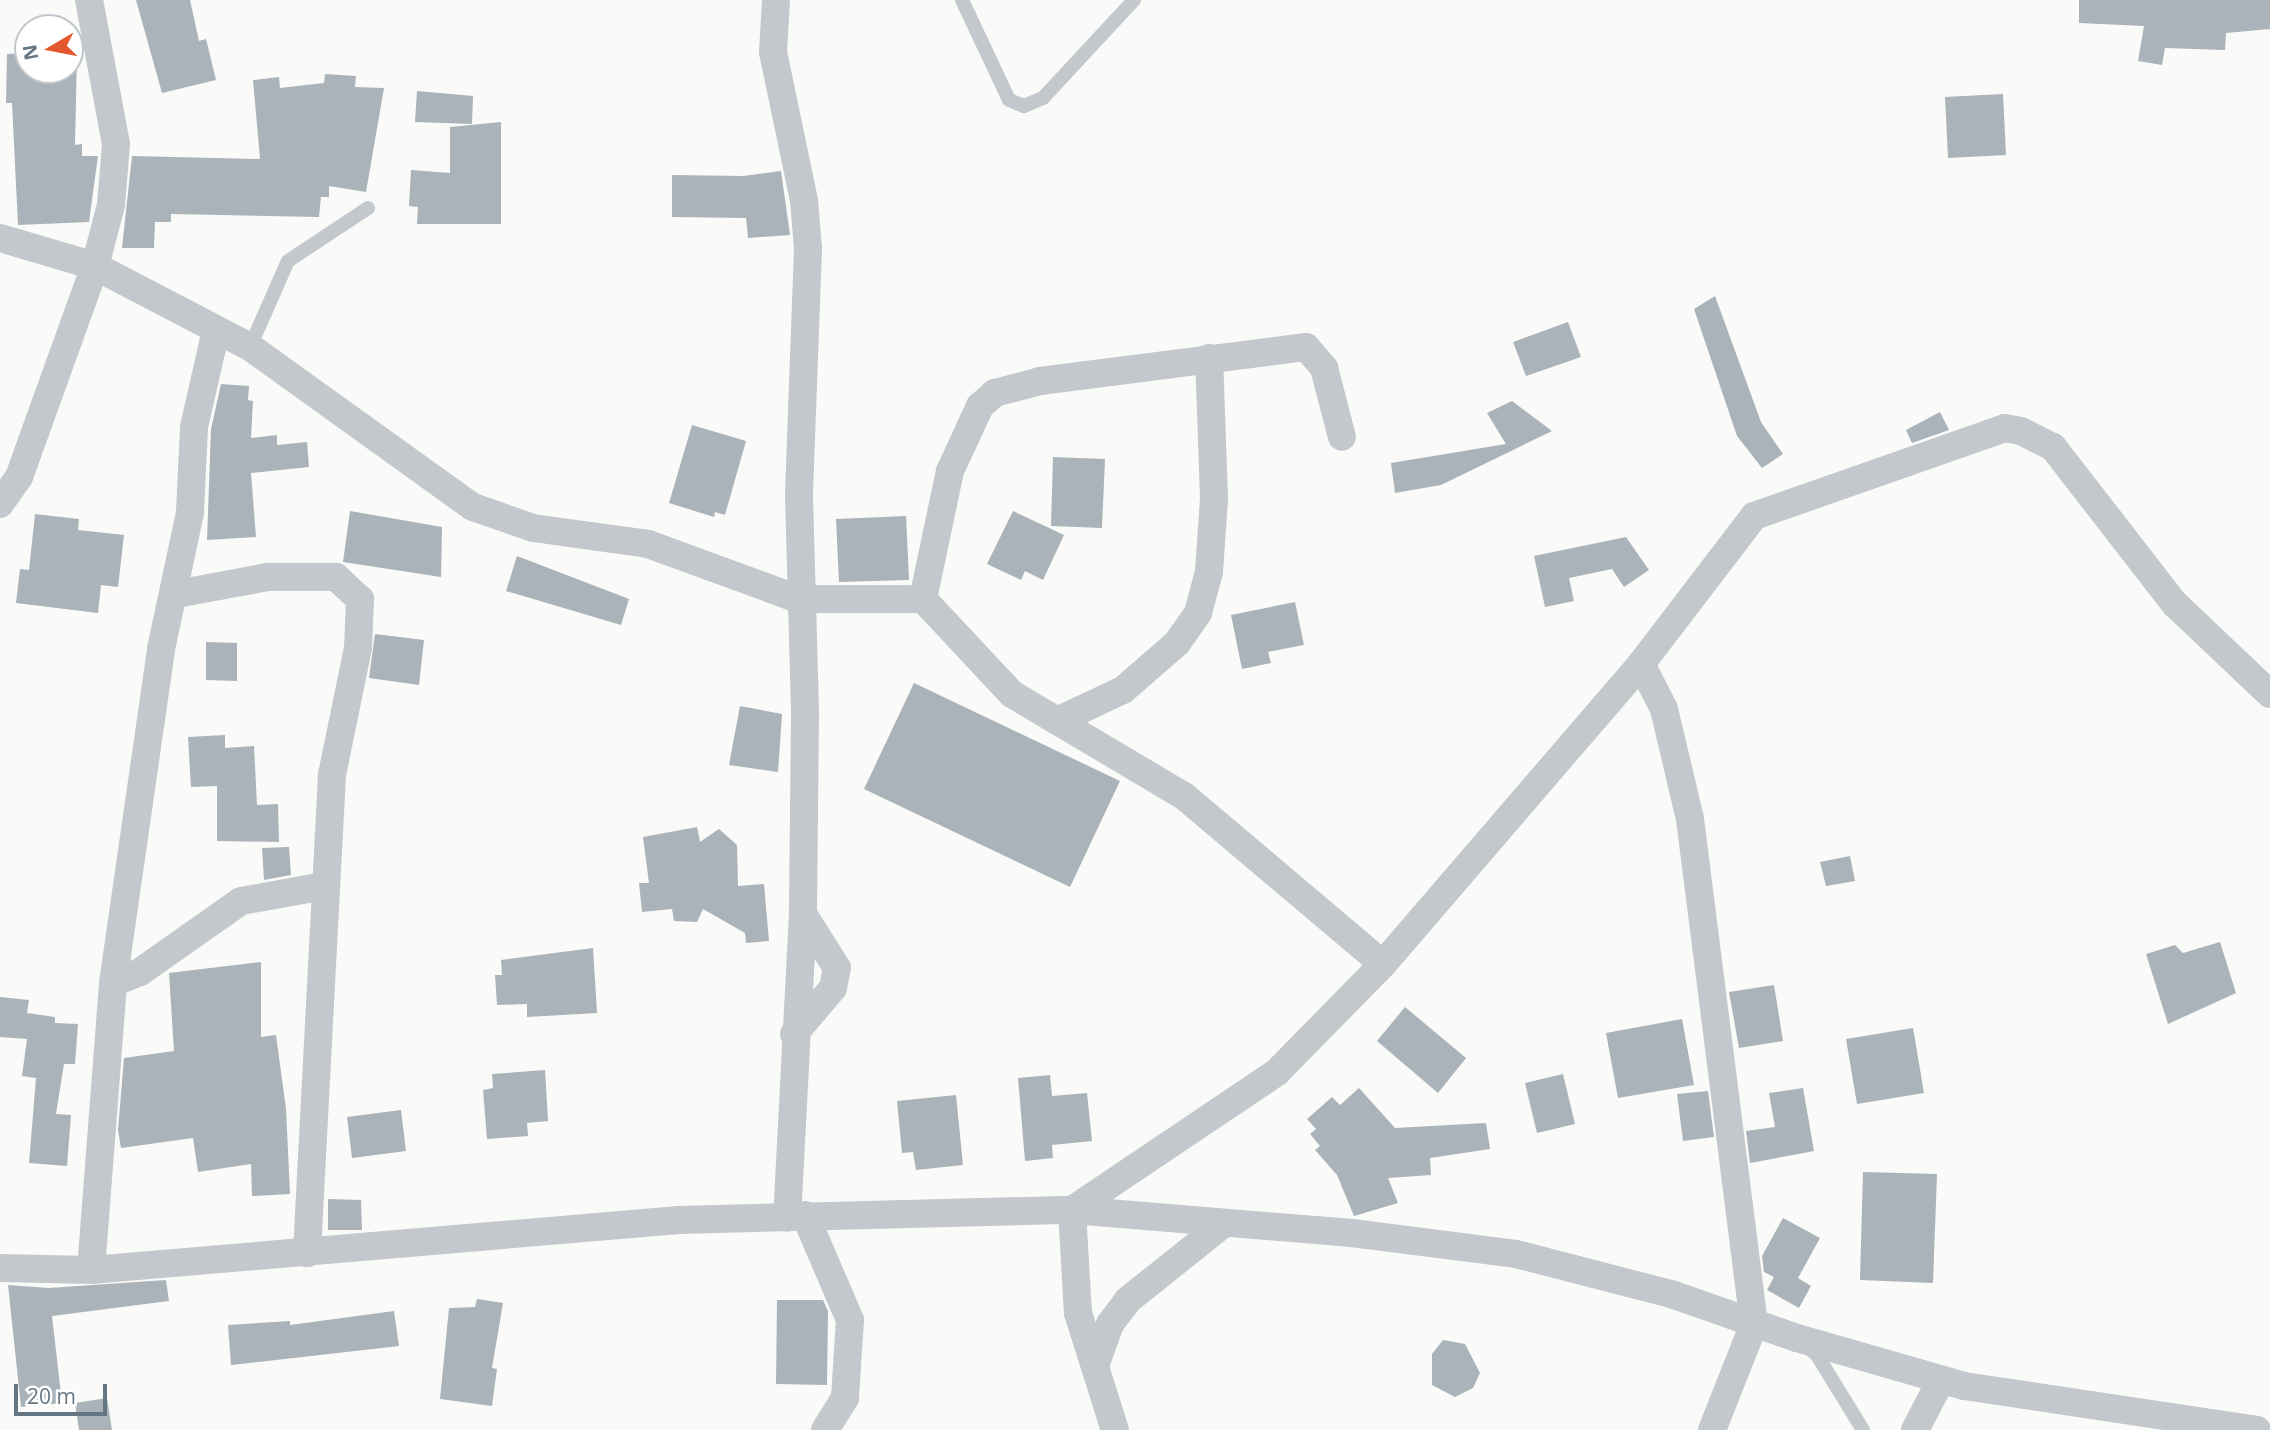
<!DOCTYPE html>
<style>
body{margin:0}
#map{position:relative;width:2270px;height:1430px;overflow:hidden;background:#fafaf8;font-family:"Open Sans",sans-serif}
div>[style]{position:absolute}
[style*='--x']{left:calc(var(--x)*1px);top:calc(var(--y)*1px);width:calc(var(--w)*1px);rotate:calc(var(--a)*1deg)}
.building>*{inset:0;background:#aab3b9}
.lane>*{height:14px;margin:-7px;padding:0 7px;transform-origin:7px;border-radius:7px;background:#c3c8cc}
.street>*{height:28px;margin:-14px;padding:0 14px;transform-origin:14px;border-radius:14px;background:#c3c8cc}
span{translate:-50% -50%;white-space:nowrap;text-align:center;line-height:1.15;-webkit-text-stroke:7px #fff;paint-order:stroke}
.north{position:absolute;left:14px;top:14px;width:70px;height:70px;box-sizing:border-box;background:#fff;border:2px solid #c1c8cd;border-radius:50%;rotate:260deg;font-size:19px;font-weight:700;line-height:28px;text-align:center;color:#657683}
.north::after{content:'';display:block;margin:auto;width:24px;height:32px;background:#e4572e;clip-path:polygon(50% 0,100% 100%,50% 72%,0 100%)}
.scale{position:absolute;left:14px;top:1384px;width:93px;height:32px;box-sizing:border-box;border:4px solid #657683;border-top:0;padding-left:9px;font-size:21px;line-height:24px;white-space:nowrap;color:#657683;-webkit-text-stroke:5px #fff;paint-order:stroke}
</style>
<div id="map">
<div class="building">
<i style="clip-path:polygon(136px 0,190px 0,199px 41px,206px 39px,216px 80px,162px 93px)"></i>
<i style="clip-path:polygon(2079px 0,2270px 0,2270px 29px,2226px 33px,2225px 50px,2165px 48px,2162px 65px,2138px 61px,2144px 26px,2079px 23px)"></i>
<i style="clip-path:polygon(28px 53px,28px 70px,70px 70px,70px 54px,77px 54px,75px 145px,82px 144px,82px 156px,98px 156px,89px 222px,18px 225px,12px 103px,6px 103px,7px 54px)"></i>
<i style="clip-path:polygon(325px 74px,356px 76px,355px 87px,384px 88px,366px 192px,329px 186px,329px 197px,321px 197px,319px 217px,171px 214px,171px 222px,155px 222px,154px 248px,122px 248px,132px 156px,260px 159px,253px 80px,279px 77px,280px 88px,324px 83px)"></i>
<i style="clip-path:polygon(417px 91px,473px 96px,472px 124px,415px 122px)"></i>
<i style="clip-path:polygon(2003px 94px,2006px 155px,1948px 158px,1945px 97px)"></i>
<i style="clip-path:polygon(501px 122px,501px 224px,417px 224px,418px 207px,409px 206px,411px 170px,450px 173px,450px 127px)"></i>
<i style="clip-path:polygon(781px 171px,790px 235px,748px 238px,746px 218px,672px 217px,672px 175px,743px 176px)"></i>
<i style="clip-path:polygon(1715px 296px,1761px 422px,1783px 454px,1762px 468px,1737px 436px,1694px 309px)"></i>
<i style="clip-path:polygon(1568px 322px,1581px 357px,1526px 376px,1513px 342px)"></i>
<i style="clip-path:polygon(221px 384px,249px 386px,248px 400px,253px 401px,251px 438px,277px 435px,277px 445px,307px 442px,309px 467px,251px 473px,256px 537px,207px 540px,211px 429px)"></i>
<i style="clip-path:polygon(1512px 401px,1552px 431px,1441px 485px,1395px 493px,1391px 463px,1506px 444px,1487px 413px)"></i>
<i style="clip-path:polygon(1940px 412px,1949px 430px,1912px 443px,1906px 430px)"></i>
<i style="clip-path:polygon(692px 425px,746px 441px,725px 515px,715px 512px,714px 517px,669px 503px)"></i>
<i style="clip-path:polygon(1053px 457px,1105px 459px,1102px 528px,1051px 526px)"></i>
<i style="clip-path:polygon(350px 511px,442px 527px,441px 577px,343px 562px)"></i>
<i style="clip-path:polygon(1013px 511px,1064px 535px,1043px 580px,1025px 571px,1021px 580px,987px 564px)"></i>
<i style="clip-path:polygon(35px 514px,79px 519px,78px 530px,124px 535px,118px 587px,101px 585px,98px 613px,16px 603px,20px 569px,29px 570px)"></i>
<i style="clip-path:polygon(906px 516px,909px 580px,839px 582px,836px 519px)"></i>
<i style="clip-path:polygon(1626px 537px,1649px 570px,1624px 587px,1612px 569px,1569px 578px,1574px 601px,1545px 607px,1534px 556px)"></i>
<i style="clip-path:polygon(517px 556px,629px 599px,621px 625px,506px 591px)"></i>
<i style="clip-path:polygon(1295px 602px,1304px 645px,1268px 652px,1271px 663px,1242px 669px,1231px 615px)"></i>
<i style="clip-path:polygon(375px 634px,424px 640px,419px 685px,369px 678px)"></i>
<i style="clip-path:polygon(206px 642px,237px 643px,237px 681px,206px 680px)"></i>
<i style="clip-path:polygon(914px 683px,1120px 781px,1070px 887px,864px 789px)"></i>
<i style="clip-path:polygon(740px 706px,782px 714px,778px 772px,729px 765px)"></i>
<i style="clip-path:polygon(225px 735px,225px 748px,254px 746px,257px 805px,278px 804px,279px 842px,217px 841px,217px 786px,191px 787px,188px 737px)"></i>
<i style="clip-path:polygon(697px 827px,700px 842px,719px 829px,737px 845px,738px 886px,764px 884px,769px 941px,746px 943px,745px 933px,703px 909px,697px 922px,674px 921px,672px 909px,642px 912px,639px 883px,649px 883px,643px 837px)"></i>
<i style="clip-path:polygon(289px 847px,291px 875px,264px 880px,262px 848px)"></i>
<i style="clip-path:polygon(1850px 856px,1855px 881px,1826px 886px,1820px 862px)"></i>
<i style="clip-path:polygon(2220px 942px,2236px 993px,2168px 1024px,2146px 954px,2175px 945px,2183px 953px)"></i>
<i style="clip-path:polygon(593px 948px,597px 1013px,527px 1017px,527px 1004px,497px 1005px,495px 975px,502px 975px,501px 960px)"></i>
<i style="clip-path:polygon(261px 962px,261px 1037px,276px 1035px,286px 1109px,290px 1194px,252px 1196px,251px 1164px,198px 1172px,193px 1138px,121px 1148px,118px 1130px,124px 1058px,174px 1051px,169px 973px)"></i>
<i style="clip-path:polygon(1774px 985px,1783px 1041px,1739px 1048px,1729px 992px)"></i>
<i style="clip-path:polygon(0 997px,29px 1000px,27px 1013px,55px 1017px,55px 1023px,78px 1024px,75px 1064px,64px 1064px,56px 1114px,71px 1115px,67px 1166px,29px 1163px,36px 1078px,22px 1076px,27px 1039px,0 1037px)"></i>
<i style="clip-path:polygon(1405px 1007px,1466px 1058px,1438px 1093px,1377px 1041px)"></i>
<i style="clip-path:polygon(1682px 1019px,1694px 1085px,1618px 1098px,1606px 1033px)"></i>
<i style="clip-path:polygon(1913px 1028px,1924px 1093px,1857px 1104px,1846px 1039px)"></i>
<i style="clip-path:polygon(545px 1070px,548px 1121px,527px 1123px,528px 1136px,487px 1139px,483px 1090px,493px 1088px,492px 1074px)"></i>
<i style="clip-path:polygon(1563px 1074px,1575px 1124px,1537px 1133px,1525px 1083px)"></i>
<i style="clip-path:polygon(1050px 1075px,1052px 1096px,1087px 1093px,1092px 1141px,1052px 1145px,1053px 1158px,1025px 1161px,1018px 1078px)"></i>
<i style="clip-path:polygon(1359px 1088px,1395px 1128px,1486px 1123px,1490px 1149px,1430px 1158px,1431px 1175px,1388px 1178px,1398px 1203px,1354px 1216px,1337px 1175px,1315px 1150px,1320px 1146px,1310px 1134px,1316px 1129px,1307px 1119px,1332px 1097px,1340px 1105px)"></i>
<i style="clip-path:polygon(1803px 1088px,1814px 1151px,1750px 1163px,1746px 1131px,1775px 1127px,1769px 1093px)"></i>
<i style="clip-path:polygon(1708px 1091px,1714px 1137px,1683px 1141px,1677px 1094px)"></i>
<i style="clip-path:polygon(956px 1095px,963px 1165px,916px 1170px,913px 1152px,902px 1153px,897px 1101px)"></i>
<i style="clip-path:polygon(401px 1110px,406px 1151px,352px 1158px,347px 1117px)"></i>
<i style="clip-path:polygon(1863px 1172px,1937px 1174px,1933px 1283px,1860px 1280px)"></i>
<i style="clip-path:polygon(328px 1199px,361px 1200px,362px 1230px,328px 1230px)"></i>
<i style="clip-path:polygon(1783px 1218px,1820px 1238px,1798px 1278px,1811px 1286px,1799px 1308px,1767px 1290px,1774px 1277px,1764px 1272px,1762px 1256px)"></i>
<i style="clip-path:polygon(166px 1280px,169px 1301px,52px 1316px,62px 1403px,21px 1407px,8px 1285px,49px 1288px)"></i>
<i style="clip-path:polygon(477px 1299px,503px 1303px,492px 1368px,497px 1369px,492px 1406px,440px 1399px,449px 1308px,475px 1307px)"></i>
<i style="clip-path:polygon(777px 1300px,823px 1300px,828px 1311px,827px 1385px,776px 1384px)"></i>
<i style="clip-path:polygon(394px 1311px,399px 1346px,231px 1365px,228px 1325px,290px 1321px,290px 1325px)"></i>
<i style="clip-path:polygon(1443px 1340px,1465px 1344px,1480px 1373px,1473px 1388px,1455px 1397px,1432px 1385px,1432px 1354px)"></i>
<i style="clip-path:polygon(107px 1398px,112px 1430px,79px 1430px,75px 1403px)"></i>
</div>
<div class="lane">
<i style="--x:962;--y:0;--w:110;--a:64.8"></i>
<i style="--x:1009;--y:100;--w:16;--a:22"></i>
<i style="--x:1024;--y:106;--w:21;--a:-23"></i>
<i style="--x:1043;--y:98;--w:134;--a:-47.1"></i>
<i style="--x:250;--y:347;--w:94;--a:-66.2"></i>
<i style="--x:288;--y:261;--w:96;--a:-33.5"></i>
<i style="--x:1806;--y:1346;--w:14;--a:39"></i>
<i style="--x:1817;--y:1355;--w:88;--a:58.5"></i>
</div>
<div class="street">
<i style="--x:776;--y:0;--w:52;--a:93.3"></i>
<i style="--x:773;--y:52;--w:152;--a:78.2"></i>
<i style="--x:804;--y:201;--w:47;--a:85.1"></i>
<i style="--x:808;--y:248;--w:247;--a:92.1"></i>
<i style="--x:799;--y:495;--w:221;--a:88.4"></i>
<i style="--x:805;--y:716;--w:198;--a:90.6"></i>
<i style="--x:803;--y:914;--w:304;--a:93"></i>
<i style="--x:0;--y:238;--w:99;--a:16.4"></i>
<i style="--x:95;--y:266;--w:175;--a:27.6"></i>
<i style="--x:250;--y:347;--w:274;--a:35.7"></i>
<i style="--x:473;--y:507;--w:64;--a:19.3"></i>
<i style="--x:533;--y:528;--w:116;--a:7.9"></i>
<i style="--x:648;--y:544;--w:160;--a:20.1"></i>
<i style="--x:798;--y:599;--w:125;--a:0"></i>
<i style="--x:923;--y:599;--w:131;--a:-78.1"></i>
<i style="--x:950;--y:471;--w:72;--a:-65.2"></i>
<i style="--x:980;--y:406;--w:20;--a:-41"></i>
<i style="--x:995;--y:393;--w:47;--a:-14.9"></i>
<i style="--x:1040;--y:381;--w:268;--a:-7.3"></i>
<i style="--x:1306;--y:347;--w:28;--a:49"></i>
<i style="--x:1324;--y:368;--w:71;--a:75.4"></i>
<i style="--x:0;--y:504;--w:33;--a:-55"></i>
<i style="--x:19;--y:477;--w:224;--a:-70.2"></i>
<i style="--x:95;--y:266;--w:63;--a:-75.3"></i>
<i style="--x:111;--y:205;--w:61;--a:-85.3"></i>
<i style="--x:116;--y:144;--w:147;--a:-100.6"></i>
<i style="--x:176;--y:594;--w:94;--a:-10.5"></i>
<i style="--x:268;--y:577;--w:68;--a:0"></i>
<i style="--x:336;--y:577;--w:33;--a:43"></i>
<i style="--x:360;--y:599;--w:49;--a:92.3"></i>
<i style="--x:358;--y:648;--w:130;--a:101.6"></i>
<i style="--x:332;--y:775;--w:479;--a:93"></i>
<i style="--x:923;--y:599;--w:130;--a:46.9"></i>
<i style="--x:1012;--y:694;--w:200;--a:30.7"></i>
<i style="--x:1184;--y:796;--w:260;--a:40.2"></i>
<i style="--x:1641;--y:664;--w:51;--a:62.9"></i>
<i style="--x:1664;--y:709;--w:113;--a:76.7"></i>
<i style="--x:1690;--y:819;--w:509;--a:82.78"></i>
<i style="--x:1754;--y:1324;--w:114;--a:111.6"></i>
<i style="--x:1057;--y:721;--w:73;--a:-25.2"></i>
<i style="--x:1123;--y:690;--w:72;--a:-41"></i>
<i style="--x:1177;--y:643;--w:37;--a:-55"></i>
<i style="--x:1198;--y:613;--w:42;--a:-75"></i>
<i style="--x:1209;--y:572;--w:74;--a:-86.1"></i>
<i style="--x:1214;--y:498;--w:140;--a:-92"></i>
<i style="--x:113;--y:983;--w:29;--a:-22"></i>
<i style="--x:140;--y:972;--w:123;--a:-35.1"></i>
<i style="--x:241;--y:901;--w:84;--a:-10.2"></i>
<i style="--x:794;--y:1034;--w:60;--a:-49.7"></i>
<i style="--x:833;--y:988;--w:20;--a:-79"></i>
<i style="--x:837;--y:968;--w:64;--a:-122.2"></i>
<i style="--x:1072;--y:1210;--w:247;--a:-33.9"></i>
<i style="--x:1277;--y:1072;--w:151;--a:-45.5"></i>
<i style="--x:1383;--y:964;--w:396;--a:-49.3"></i>
<i style="--x:1641;--y:664;--w:186;--a:-52.6"></i>
<i style="--x:1754;--y:516;--w:266;--a:-19.3"></i>
<i style="--x:2005;--y:428;--w:16;--a:11"></i>
<i style="--x:2021;--y:431;--w:36;--a:27"></i>
<i style="--x:2053;--y:447;--w:199;--a:52.2"></i>
<i style="--x:2175;--y:604;--w:131;--a:43.5"></i>
<i style="--x:1072;--y:1210;--w:281;--a:4.7"></i>
<i style="--x:1352;--y:1233;--w:165;--a:7.3"></i>
<i style="--x:1516;--y:1254;--w:163;--a:14.5"></i>
<i style="--x:1674;--y:1295;--w:130;--a:19.3"></i>
<i style="--x:1797;--y:1338;--w:174;--a:16"></i>
<i style="--x:1964;--y:1386;--w:296;--a:8.5"></i>
<i style="--x:805;--y:1215;--w:114;--a:66.8"></i>
<i style="--x:850;--y:1320;--w:78;--a:93.7"></i>
<i style="--x:845;--y:1398;--w:38;--a:122"></i>
<i style="--x:0;--y:1268;--w:91;--a:1.3"></i>
<i style="--x:91;--y:1270;--w:590;--a:-4.86"></i>
<i style="--x:679;--y:1220;--w:393;--a:-1.5"></i>
<i style="--x:1072;--y:1210;--w:103;--a:86.7"></i>
<i style="--x:1078;--y:1313;--w:123;--a:72.5"></i>
<i style="--x:91;--y:1270;--w:288;--a:-85.6"></i>
<i style="--x:113;--y:983;--w:337;--a:-81.8"></i>
<i style="--x:161;--y:649;--w:140;--a:-78"></i>
<i style="--x:190;--y:512;--w:85;--a:-87.3"></i>
<i style="--x:194;--y:427;--w:99;--a:-77.2"></i>
<i style="--x:1095;--y:1366;--w:45;--a:-70.3"></i>
<i style="--x:1110;--y:1324;--w:30;--a:-53"></i>
<i style="--x:1128;--y:1300;--w:120;--a:-38.6"></i>
<i style="--x:1915;--y:1430;--w:56;--a:-62.5"></i>
</div>
<div class="north">N</div>
<div class="scale">20 m</div>
</div>
